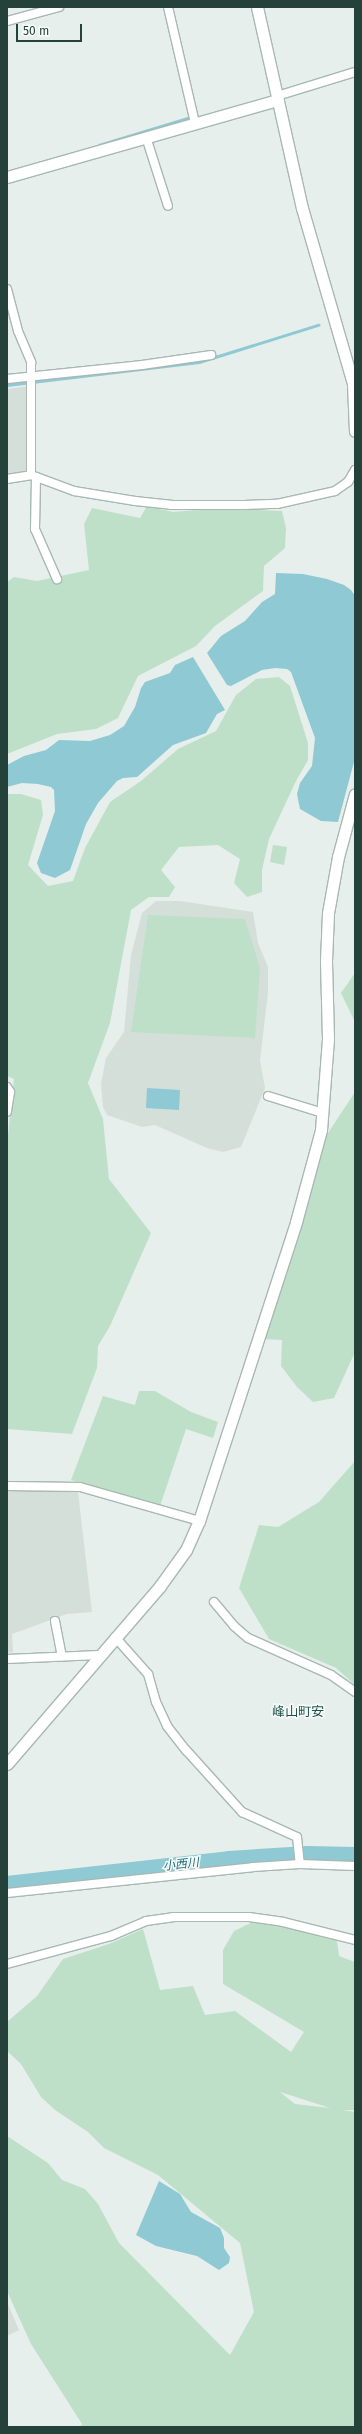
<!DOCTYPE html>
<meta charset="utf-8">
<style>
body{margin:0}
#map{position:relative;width:362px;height:2434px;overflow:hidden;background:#e6efeb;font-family:"Fira Sans","Noto Sans JP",sans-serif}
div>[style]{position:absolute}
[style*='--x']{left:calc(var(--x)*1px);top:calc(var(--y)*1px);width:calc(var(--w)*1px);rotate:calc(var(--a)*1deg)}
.built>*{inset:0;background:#d4dfda}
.green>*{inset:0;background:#bfe0c8}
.water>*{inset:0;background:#8ec9d4}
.stream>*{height:2.5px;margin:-1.25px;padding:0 1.25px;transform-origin:1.25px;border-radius:1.25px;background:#8ec9d4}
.river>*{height:16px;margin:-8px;padding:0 8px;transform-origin:8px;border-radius:8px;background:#8ec9d4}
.roads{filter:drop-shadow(1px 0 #a8b8b2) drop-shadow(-1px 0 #a8b8b2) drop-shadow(0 1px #a8b8b2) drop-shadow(0 -1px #a8b8b2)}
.street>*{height:8px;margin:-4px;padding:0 4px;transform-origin:4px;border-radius:4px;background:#fff}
.secondary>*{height:11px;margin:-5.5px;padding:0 5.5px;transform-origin:5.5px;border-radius:5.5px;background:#fff}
span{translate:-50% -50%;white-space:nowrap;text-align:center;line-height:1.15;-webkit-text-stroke:3px #f7fbf9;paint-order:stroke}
.water-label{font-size:12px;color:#1c6f80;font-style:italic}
.quarter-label{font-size:13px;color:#1f5548}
.frame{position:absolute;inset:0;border:8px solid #24423a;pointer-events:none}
.scale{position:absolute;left:16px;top:24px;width:66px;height:18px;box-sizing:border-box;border:2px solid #24423a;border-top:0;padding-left:5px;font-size:12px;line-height:14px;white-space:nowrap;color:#24423a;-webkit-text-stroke:3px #f7fbf9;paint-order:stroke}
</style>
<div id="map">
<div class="built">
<i style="clip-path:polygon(29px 386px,28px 468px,25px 472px,7px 475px,7px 389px)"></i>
<i style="clip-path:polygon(156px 901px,180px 901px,253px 912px,258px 943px,268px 967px,268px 993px,260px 1060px,265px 1088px,241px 1147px,223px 1152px,207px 1148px,155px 1125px,142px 1127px,107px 1115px,103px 1107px,101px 1084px,106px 1058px,124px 1032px,131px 955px,142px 913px)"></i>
<i style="clip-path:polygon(7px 1490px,78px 1492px,92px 1612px,67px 1614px,12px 1634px,13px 1652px,7px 1653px)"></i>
<i style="clip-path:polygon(7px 2302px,19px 2330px,7px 2336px)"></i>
</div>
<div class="green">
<i style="clip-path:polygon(147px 506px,173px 512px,217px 508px,282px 511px,286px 528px,285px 548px,264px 566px,263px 591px,215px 626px,196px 646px,138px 676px,118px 718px,96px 729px,57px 734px,7px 754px,7px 582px,14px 577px,37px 581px,89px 570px,84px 524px,92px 508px,140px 518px)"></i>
<i style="clip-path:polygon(279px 677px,290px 686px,308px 743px,308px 760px,296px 781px,269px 839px,262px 870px,262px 892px,247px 897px,234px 883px,240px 859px,218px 845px,179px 847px,161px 870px,175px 887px,169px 897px,149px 897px,131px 910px,110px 1023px,88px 1083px,103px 1119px,109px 1179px,151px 1233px,110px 1326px,98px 1346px,97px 1368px,72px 1434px,7px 1429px,7px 1144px,14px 1079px,7px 1076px,7px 794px,21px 794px,41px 800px,43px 815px,28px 865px,48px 886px,73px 881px,85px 848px,110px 802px,141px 781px,178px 749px,216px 731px,236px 695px,256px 679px)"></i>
<i style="clip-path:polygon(273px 845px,287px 847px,284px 865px,270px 862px)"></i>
<i style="clip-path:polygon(148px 915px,245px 919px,260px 968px,255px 1038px,131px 1032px)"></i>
<i style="clip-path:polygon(355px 973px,355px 1022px,341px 993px)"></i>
<i style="clip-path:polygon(355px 1092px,355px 1352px,334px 1398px,313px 1402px,297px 1387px,281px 1366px,282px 1340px,265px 1339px,296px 1240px,326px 1136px)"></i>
<i style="clip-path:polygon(139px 1391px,155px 1391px,191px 1412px,218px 1422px,213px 1438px,186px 1429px,160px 1506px,71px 1480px,103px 1396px,135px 1405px)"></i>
<i style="clip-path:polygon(355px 1461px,355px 1685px,336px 1668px,269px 1639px,239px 1588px,259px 1525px,278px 1527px,319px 1502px)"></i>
<i style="clip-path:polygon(evenodd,253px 1922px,283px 1927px,337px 1941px,339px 1956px,355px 1962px,355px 2110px,343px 2110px,355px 2112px,355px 2427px,80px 2427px,82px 2424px,31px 2344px,7px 2291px,7px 2136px,48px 2163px,62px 2180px,85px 2189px,98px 2204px,119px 2243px,230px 2355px,254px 2312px,240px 2243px,158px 2175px,104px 2148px,88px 2132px,55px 2110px,41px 2097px,21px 2064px,7px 2051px,7px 2022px,37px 1996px,63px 1959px,109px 1944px,143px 1929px,160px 1990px,193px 1986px,205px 2015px,235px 2011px,291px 2052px,304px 2032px,223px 1984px,223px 1950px,234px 1931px,253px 1922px,280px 2092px,330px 2108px,295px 2104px,280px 2092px)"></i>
</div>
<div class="water">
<i style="clip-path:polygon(276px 573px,303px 574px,327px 579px,344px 585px,351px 590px,355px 596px,355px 758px,338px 822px,321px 821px,300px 809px,297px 794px,300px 783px,312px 766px,315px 738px,291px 672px,287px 669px,275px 668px,262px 670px,231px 686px,227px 685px,207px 653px,221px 636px,245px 621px,262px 602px,275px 594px)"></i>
<i style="clip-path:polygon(193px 657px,225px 710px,217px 714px,206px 733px,173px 745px,137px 777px,123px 778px,117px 781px,98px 803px,86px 824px,70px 870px,55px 878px,41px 873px,37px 863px,55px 811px,54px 790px,51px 787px,38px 784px,22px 783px,7px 787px,7px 765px,24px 756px,46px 750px,59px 740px,90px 741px,110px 735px,124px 726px,135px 707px,141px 688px,145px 682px,170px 673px,175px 665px)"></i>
<i style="clip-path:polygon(147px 1088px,180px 1090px,179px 1110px,146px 1108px)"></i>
<i style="clip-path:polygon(159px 2181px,180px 2194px,191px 2212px,220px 2228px,224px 2238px,224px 2248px,230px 2257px,229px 2263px,219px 2270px,197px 2256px,156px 2246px,136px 2235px)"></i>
</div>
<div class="stream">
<i style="--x:99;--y:145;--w:93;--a:-16.9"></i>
<i style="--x:7;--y:385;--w:193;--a:-6.8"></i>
<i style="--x:199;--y:362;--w:125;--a:-17.3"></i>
</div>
<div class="river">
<i style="--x:7;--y:1884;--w:223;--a:-6.4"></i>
<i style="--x:229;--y:1859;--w:78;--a:-3.7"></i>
<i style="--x:307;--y:1854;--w:48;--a:1.2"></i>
</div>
<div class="roads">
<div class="street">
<i style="--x:168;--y:7;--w:119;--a:76.9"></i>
<i style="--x:7;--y:21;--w:54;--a:-15.1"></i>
<i style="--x:277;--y:96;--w:82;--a:-17.1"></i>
<i style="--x:146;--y:137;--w:72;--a:72.3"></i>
<i style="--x:7;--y:289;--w:43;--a:75.3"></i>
<i style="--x:18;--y:331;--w:34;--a:67"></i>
<i style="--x:31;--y:362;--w:113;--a:90"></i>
<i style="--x:7;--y:379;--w:136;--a:-5.9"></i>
<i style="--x:142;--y:365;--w:70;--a:-8.2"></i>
<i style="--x:36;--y:477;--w:52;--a:91.1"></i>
<i style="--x:35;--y:529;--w:55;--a:66.3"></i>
<i style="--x:7;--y:479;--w:24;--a:-9"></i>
<i style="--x:31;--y:475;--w:46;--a:20.4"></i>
<i style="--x:74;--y:491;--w:62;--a:9.3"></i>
<i style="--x:135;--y:501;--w:36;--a:6"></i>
<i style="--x:171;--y:505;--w:73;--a:0"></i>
<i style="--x:244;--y:505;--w:33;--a:-2"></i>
<i style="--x:277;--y:504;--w:59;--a:-12.6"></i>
<i style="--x:335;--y:491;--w:16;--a:-35"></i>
<i style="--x:348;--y:482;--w:14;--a:-60"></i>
<i style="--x:7;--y:1087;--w:6;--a:59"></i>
<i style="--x:10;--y:1092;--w:20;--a:99"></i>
<i style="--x:268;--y:1096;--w:58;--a:17.2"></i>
<i style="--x:7;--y:1486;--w:73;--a:0.8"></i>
<i style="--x:80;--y:1487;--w:124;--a:15.9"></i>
<i style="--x:214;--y:1602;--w:31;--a:50"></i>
<i style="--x:234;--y:1626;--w:18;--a:41"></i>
<i style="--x:248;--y:1638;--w:91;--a:24"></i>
<i style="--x:331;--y:1675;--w:29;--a:35"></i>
<i style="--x:55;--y:1621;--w:36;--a:79"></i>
<i style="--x:115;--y:1637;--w:50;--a:48.3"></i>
<i style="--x:148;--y:1674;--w:29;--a:74"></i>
<i style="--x:156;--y:1702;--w:26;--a:65"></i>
<i style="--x:167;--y:1726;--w:31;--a:52"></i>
<i style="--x:186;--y:1750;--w:84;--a:47.9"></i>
<i style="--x:242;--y:1812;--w:60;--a:24.4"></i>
<i style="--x:297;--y:1837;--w:27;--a:84"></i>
<i style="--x:7;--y:1659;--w:92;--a:-2.5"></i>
<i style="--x:7;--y:1893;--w:247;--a:-6"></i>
<i style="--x:253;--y:1867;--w:47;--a:-3.7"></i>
<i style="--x:300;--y:1864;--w:55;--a:2.1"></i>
<i style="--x:7;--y:1964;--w:108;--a:-15.1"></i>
<i style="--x:111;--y:1936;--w:38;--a:-23"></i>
<i style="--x:146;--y:1921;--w:27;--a:-8"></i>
<i style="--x:173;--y:1917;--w:76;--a:0"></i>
<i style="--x:249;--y:1917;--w:34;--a:8"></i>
<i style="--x:283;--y:1922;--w:74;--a:14"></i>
</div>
<div class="secondary">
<i style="--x:257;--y:7;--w:206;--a:77.4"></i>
<i style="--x:302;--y:208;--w:183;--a:73.8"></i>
<i style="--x:353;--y:384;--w:47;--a:87.6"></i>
<i style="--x:7;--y:177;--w:281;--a:-15.9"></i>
<i style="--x:7;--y:1764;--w:235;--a:-49.3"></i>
<i style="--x:160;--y:1586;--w:44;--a:-54.2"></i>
<i style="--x:186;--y:1550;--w:32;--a:-66"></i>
<i style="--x:199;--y:1521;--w:314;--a:-72"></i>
<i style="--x:296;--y:1222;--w:95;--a:-74.8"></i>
<i style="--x:321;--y:1130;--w:92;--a:-85.6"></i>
<i style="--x:328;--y:1038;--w:77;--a:-91.5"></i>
<i style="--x:326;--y:961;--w:48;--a:-87.6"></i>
<i style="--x:328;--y:913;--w:57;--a:-79.9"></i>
<i style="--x:338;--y:857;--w:65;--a:-74.9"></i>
</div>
</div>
<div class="water-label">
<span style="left:181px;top:1865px;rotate:-6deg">小西川</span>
</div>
<div class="quarter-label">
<span style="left:298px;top:1712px">峰山町安</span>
</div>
<div class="frame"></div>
<div class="scale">50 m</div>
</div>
